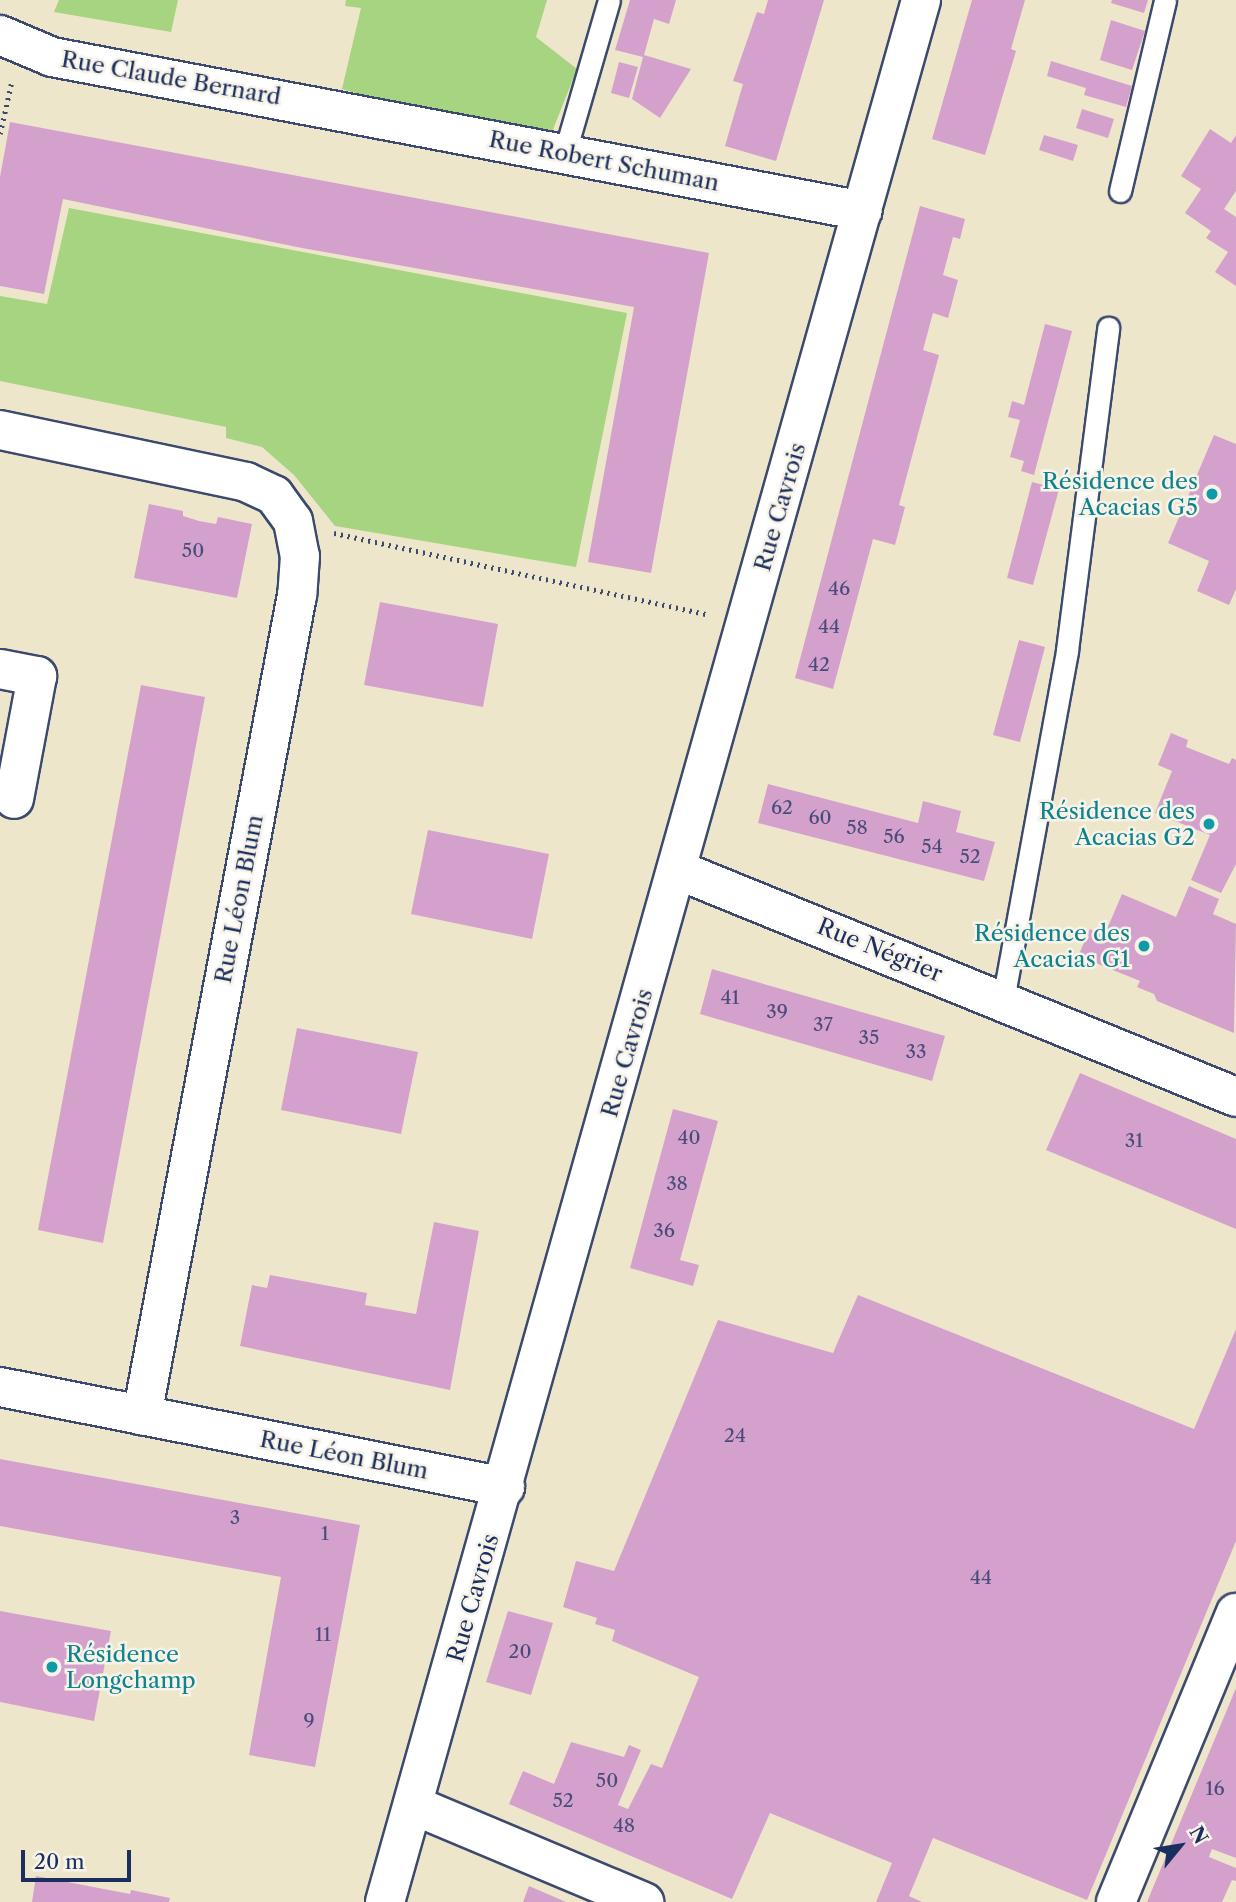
<!DOCTYPE html>
<meta charset="utf-8">
<style>
body{margin:0}
#map{position:relative;width:1236px;height:1902px;overflow:hidden;background:#eee6cb;font-family:"Libre Caslon Text",serif}
div>[style]{position:absolute}
[style*='--x']{left:calc(var(--x)*1px);top:calc(var(--y)*1px);width:calc(var(--w)*1px);rotate:calc(var(--a)*1deg)}
.green>*{inset:0;background:#a6d481}
.building>*{inset:0;background:#d4a1cd}
.path>*{height:4.5px;margin-top:-2.25px;transform-origin:0;background:repeating-linear-gradient(90deg,#3b4a6e 0 2px,transparent 0 7px)}
.roads{filter:drop-shadow(2px 0 #3b4a6e) drop-shadow(-2px 0 #3b4a6e) drop-shadow(0 2px #3b4a6e) drop-shadow(0 -2px #3b4a6e)}
.service>*{height:21px;margin:-10.5px;padding:0 10.5px;transform-origin:10.5px;border-radius:10.5px;background:#fff}
.minor>*{height:38px;margin:-19px;padding:0 19px;transform-origin:19px;border-radius:19px;background:#fff}
.dots>*{width:19px;height:19px;translate:-50% -50%;box-sizing:border-box;border:4px solid #f7f3e8;border-radius:50%}
span{translate:-50% -50%;white-space:nowrap;text-align:center;line-height:1.15;-webkit-text-stroke:5px #f7f3e8;paint-order:stroke}
.number-label{font-size:19px;color:#494c7a}
.number-label span{-webkit-text-stroke-width:0}
.street-label{font-size:23px;color:#1b2f5e}
.culture-label{font-size:23px;color:#0d838f}
.right{translate:-100% -50%;text-align:right}
.left{translate:0 -50%;text-align:left}
.north{position:absolute;left:1145px;top:1811px;width:70px;height:70px;-webkit-text-stroke:5px #f7f3e8;paint-order:stroke;rotate:60deg;font-size:19px;font-weight:700;line-height:28px;text-align:center;color:#1b2f5e}
.north::after{content:'';display:block;margin:auto;width:24px;height:32px;background:#1b2f5e;clip-path:polygon(50% 0,100% 100%,50% 72%,0 100%)}
.scale{position:absolute;left:21px;top:1850px;width:110px;height:32px;box-sizing:border-box;border:4px solid #1b2f5e;border-top:0;padding-left:9px;font-size:21px;line-height:24px;white-space:nowrap;color:#1b2f5e;-webkit-text-stroke:5px #f7f3e8;paint-order:stroke}
</style>
<div id="map">
<div class="green">
<i style="clip-path:polygon(59px 0,178px 0,171px 32px,54px 12px)"></i>
<i style="clip-path:polygon(346px 0,547px 0,536px 37px,577px 69px,552px 132px,418px 111px,342px 89px,361px 8px,345px 6px)"></i>
<i style="clip-path:polygon(69px 208px,627px 313px,576px 567px,335px 526px,294px 475px,262px 447px,226px 438px,226px 427px,0 381px,0 296px,47px 304px)"></i>
</div>
<div class="building">
<i style="clip-path:polygon(630px 0,676px 0,669px 24px,654px 19px,644px 55px,691px 69px,660px 118px,632px 99px,643px 57px,615px 50px)"></i>
<i style="clip-path:polygon(768px 0,824px 0,776px 161px,725px 146px,743px 84px,733px 81px,757px 12px,764px 14px)"></i>
<i style="clip-path:polygon(972px 0,1025px 0,1011px 49px,1016px 51px,985px 155px,932px 139px)"></i>
<i style="clip-path:polygon(1112px 0,1148px 0,1144px 13px,1111px 3px)"></i>
<i style="clip-path:polygon(1111px 20px,1145px 31px,1132px 70px,1100px 60px)"></i>
<i style="clip-path:polygon(1051px 61px,1132px 86px,1126px 107px,1084px 95px,1086px 88px,1047px 76px)"></i>
<i style="clip-path:polygon(619px 62px,638px 67px,629px 98px,611px 93px)"></i>
<i style="clip-path:polygon(1082px 109px,1114px 119px,1108px 138px,1076px 128px)"></i>
<i style="clip-path:polygon(10px 122px,709px 253px,651px 573px,588px 562px,634px 307px,302px 248px,63px 199px,44px 294px,0 286px,0 177px)"></i>
<i style="clip-path:polygon(1210px 129px,1231px 143px,1236px 135px,1236px 191px,1224px 209px,1236px 217px,1236px 286px,1215px 272px,1228px 252px,1206px 238px,1211px 231px,1185px 213px,1201px 189px,1181px 176px)"></i>
<i style="clip-path:polygon(1044px 135px,1078px 145px,1073px 161px,1039px 150px)"></i>
<i style="clip-path:polygon(920px 206px,965px 219px,960px 239px,953px 237px,943px 275px,958px 280px,948px 318px,933px 313px,923px 350px,939px 355px,899px 505px,905px 507px,895px 545px,873px 539px,833px 689px,795px 678px)"></i>
<i style="clip-path:polygon(1045px 324px,1072px 331px,1034px 475px,1021px 471px,1024px 461px,1010px 457px,1020px 420px,1008px 417px,1012px 401px,1024px 405px)"></i>
<i style="clip-path:polygon(1214px 435px,1236px 444px,1236px 589px,1229px 605px,1197px 591px,1209px 561px,1168px 543px)"></i>
<i style="clip-path:polygon(1032px 482px,1059px 489px,1033px 585px,1007px 578px)"></i>
<i style="clip-path:polygon(149px 504px,183px 511px,183px 516px,199px 521px,216px 524px,218px 517px,252px 524px,237px 598px,134px 578px)"></i>
<i style="clip-path:polygon(380px 602px,498px 624px,483px 707px,364px 685px)"></i>
<i style="clip-path:polygon(1019px 640px,1045px 647px,1020px 742px,993px 735px)"></i>
<i style="clip-path:polygon(141px 685px,205px 697px,103px 1243px,38px 1230px)"></i>
<i style="clip-path:polygon(1171px 733px,1188px 740px,1186px 747px,1229px 764px,1232px 758px,1236px 760px,1236px 864px,1221px 893px,1191px 880px,1210px 835px,1155px 813px,1172px 771px,1158px 765px)"></i>
<i style="clip-path:polygon(768px 784px,918px 823px,923px 801px,961px 811px,956px 832px,995px 842px,984px 881px,758px 823px)"></i>
<i style="clip-path:polygon(428px 830px,549px 854px,532px 939px,411px 914px)"></i>
<i style="clip-path:polygon(1189px 886px,1219px 899px,1213px 914px,1236px 924px,1234px 1033px,1157px 1001px,1154px 994px,1137px 987px,1140px 981px,1096px 963px,1093px 969px,1076px 961px,1090px 929px,1104px 936px,1122px 894px,1176px 917px)"></i>
<i style="clip-path:polygon(712px 969px,945px 1036px,932px 1081px,700px 1014px)"></i>
<i style="clip-path:polygon(297px 1028px,418px 1052px,401px 1134px,281px 1110px)"></i>
<i style="clip-path:polygon(1080px 1073px,1236px 1139px,1236px 1229px,1046px 1150px)"></i>
<i style="clip-path:polygon(673px 1109px,718px 1121px,680px 1260px,699px 1265px,693px 1286px,630px 1268px)"></i>
<i style="clip-path:polygon(434px 1222px,479px 1231px,450px 1390px,240px 1346px,252px 1285px,267px 1288px,270px 1275px,367px 1293px,365px 1305px,416px 1314px)"></i>
<i style="clip-path:polygon(858px 1295px,1194px 1429px,1236px 1329px,1236px 1541px,1087px 1900px,933px 1838px,909px 1896px,922px 1902px,876px 1902px,892px 1863px,770px 1813px,732px 1899px,509px 1804px,523px 1771px,554px 1784px,571px 1742px,624px 1757px,629px 1745px,641px 1750px,618px 1805px,628px 1809px,651px 1764px,662px 1768px,699px 1677px,612px 1641px,615px 1630px,595px 1624px,597px 1618px,563px 1607px,576px 1561px,614px 1571px,718px 1320px,833px 1353px)"></i>
<i style="clip-path:polygon(0 1459px,360px 1525px,315px 1767px,249px 1755px,281px 1577px,0 1526px)"></i>
<i style="clip-path:polygon(0 1611px,111px 1631px,94px 1721px,0 1702px)"></i>
<i style="clip-path:polygon(508px 1611px,553px 1623px,531px 1695px,486px 1682px)"></i>
<i style="clip-path:polygon(1236px 1688px,1236px 1858px,1212px 1849px,1209px 1857px,1236px 1868px,1236px 1881px,1232px 1880px,1222px 1902px,1147px 1902px)"></i>
<i style="clip-path:polygon(36px 1876px,130px 1894px,131px 1890px,170px 1898px,169px 1902px,32px 1902px)"></i>
<i style="clip-path:polygon(529px 1886px,566px 1902px,523px 1902px)"></i>
</div>
<div class="path">
<i style="--x:0;--y:134;--w:55;--a:-77.5"></i>
<i style="--x:334;--y:533;--w:384;--a:12.3"></i>
</div>
<div class="roads">
<div class="service">
<i style="--x:564;--y:155;--w:161;--a:-73.8"></i>
<i style="--x:1120;--y:191;--w:196;--a:-76.7"></i>
<i style="--x:1003;--y:1000;--w:356;--a:-79.6"></i>
<i style="--x:1067;--y:650;--w:325;--a:-82.7"></i>
</div>
<div class="minor">
<i style="--x:0;--y:35;--w:56;--a:22.9"></i>
<i style="--x:52;--y:57;--w:825;--a:10.75"></i>
<i style="--x:0;--y:430;--w:251;--a:11.9"></i>
<i style="--x:246;--y:482;--w:31;--a:25"></i>
<i style="--x:274;--y:495;--w:32;--a:54"></i>
<i style="--x:293;--y:521;--w:36;--a:79"></i>
<i style="--x:300;--y:556;--w:39;--a:94"></i>
<i style="--x:297;--y:595;--w:835;--a:100.7"></i>
<i style="--x:0;--y:669;--w:38;--a:11"></i>
<i style="--x:37;--y:676;--w:125;--a:100.6"></i>
<i style="--x:678;--y:870;--w:602;--a:22.14"></i>
<i style="--x:0;--y:1387;--w:515;--a:11.2"></i>
<i style="--x:413;--y:1805;--w:251;--a:22.8"></i>
<i style="--x:385;--y:1902;--w:1976;--a:-74.26"></i>
<i style="--x:1116;--y:1902;--w:313;--a:-67.5"></i>
</div>
</div>
<div class="dots">
<i style="left:1212px;top:494px;background:#0f9aa8"></i>
<i style="left:1209px;top:824px;background:#0f9aa8"></i>
<i style="left:1144px;top:946px;background:#0f9aa8"></i>
<i style="left:52px;top:1667px;background:#0f9aa8"></i>
</div>
<div class="number-label">
<span style="left:193px;top:551px">50</span>
<span style="left:839px;top:589px">46</span>
<span style="left:829px;top:627px">44</span>
<span style="left:819px;top:665px">42</span>
<span style="left:782px;top:808px">62</span>
<span style="left:820px;top:818px">60</span>
<span style="left:857px;top:828px">58</span>
<span style="left:894px;top:837px">56</span>
<span style="left:932px;top:847px">54</span>
<span style="left:970px;top:857px">52</span>
<span style="left:730px;top:998px">41</span>
<span style="left:777px;top:1012px">39</span>
<span style="left:823px;top:1025px">37</span>
<span style="left:869px;top:1038px">35</span>
<span style="left:916px;top:1052px">33</span>
<span style="left:689px;top:1138px">40</span>
<span style="left:1134px;top:1141px">31</span>
<span style="left:677px;top:1184px">38</span>
<span style="left:664px;top:1231px">36</span>
<span style="left:735px;top:1436px">24</span>
<span style="left:235px;top:1518px">3</span>
<span style="left:325px;top:1534px">1</span>
<span style="left:981px;top:1578px">44</span>
<span style="left:323px;top:1635px">11</span>
<span style="left:520px;top:1652px">20</span>
<span style="left:309px;top:1721px">9</span>
<span style="left:607px;top:1781px">50</span>
<span style="left:1215px;top:1789px">16</span>
<span style="left:563px;top:1801px">52</span>
<span style="left:624px;top:1826px">48</span>
</div>
<div class="street-label">
<span style="left:171px;top:78px;rotate:10deg">Rue Claude Bernard</span>
<span style="left:604px;top:161px;rotate:11deg">Rue Robert Schuman</span>
<span style="left:780px;top:507px;rotate:-74deg">Rue Cavrois</span>
<span style="left:239px;top:899px;rotate:-79deg">Rue Léon Blum</span>
<span style="left:880px;top:950px;rotate:22deg">Rue Négrier</span>
<span style="left:627px;top:1053px;rotate:-74deg">Rue Cavrois</span>
<span style="left:344px;top:1455px;rotate:11deg">Rue Léon Blum</span>
<span style="left:473px;top:1598px;rotate:-74deg">Rue Cavrois</span>
</div>
<div class="culture-label">
<span class="right" style="left:1198px;top:494px">Résidence des<br>Acacias G5</span>
<span class="right" style="left:1195px;top:824px">Résidence des<br>Acacias G2</span>
<span class="right" style="left:1130px;top:946px">Résidence des<br>Acacias G1</span>
<span class="left" style="left:66px;top:1667px">Résidence<br>Longchamp</span>
</div>
<div class="north">N</div>
<div class="scale">20 m</div>
</div>
